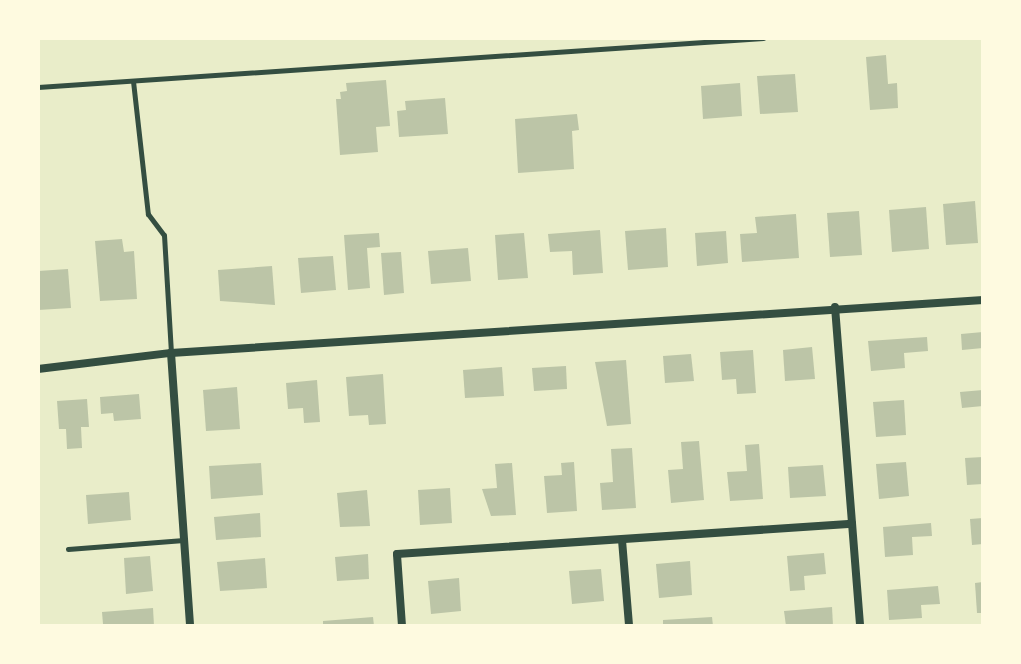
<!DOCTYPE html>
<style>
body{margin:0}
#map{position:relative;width:1021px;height:664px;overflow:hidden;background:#e9edc9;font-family:Lato,sans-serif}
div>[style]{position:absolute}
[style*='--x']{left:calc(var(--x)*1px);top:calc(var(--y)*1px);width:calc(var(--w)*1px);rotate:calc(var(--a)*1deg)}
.building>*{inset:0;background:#bcc5a7}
.service>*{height:5px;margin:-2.5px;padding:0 2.5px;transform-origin:2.5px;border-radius:2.5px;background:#344e41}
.minor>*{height:8px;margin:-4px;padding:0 4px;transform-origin:4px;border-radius:4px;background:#344e41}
span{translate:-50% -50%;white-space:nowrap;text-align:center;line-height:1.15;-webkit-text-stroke:6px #fefae0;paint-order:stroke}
.frame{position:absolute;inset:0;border:40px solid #fefae0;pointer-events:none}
</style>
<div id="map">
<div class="building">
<i style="clip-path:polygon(886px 55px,888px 84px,897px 83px,898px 108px,870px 110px,866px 57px)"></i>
<i style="clip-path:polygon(795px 74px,798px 112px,760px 114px,757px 76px)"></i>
<i style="clip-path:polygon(386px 80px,390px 126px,376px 127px,378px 152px,340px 155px,336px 99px,341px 99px,340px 92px,347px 91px,346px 83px)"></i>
<i style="clip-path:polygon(740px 83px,742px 116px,703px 119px,701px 86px)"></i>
<i style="clip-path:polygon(445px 98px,448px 134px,399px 137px,397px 111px,406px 110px,405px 101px)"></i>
<i style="clip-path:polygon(577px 114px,579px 130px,572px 131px,574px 169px,518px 173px,515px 119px)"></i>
<i style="clip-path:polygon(975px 201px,978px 243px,946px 245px,943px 204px)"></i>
<i style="clip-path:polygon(926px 207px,929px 249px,892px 252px,889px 210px)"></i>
<i style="clip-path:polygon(859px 211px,862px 255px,830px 257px,827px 213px)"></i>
<i style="clip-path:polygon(796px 214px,799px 258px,742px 262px,740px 234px,757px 233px,755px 217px)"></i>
<i style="clip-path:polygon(666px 228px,668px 267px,628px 270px,625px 231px)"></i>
<i style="clip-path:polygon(600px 230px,603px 273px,573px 275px,572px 251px,550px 252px,548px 234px)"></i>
<i style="clip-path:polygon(726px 231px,728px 263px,697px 266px,695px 233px)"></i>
<i style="clip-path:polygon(379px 233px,380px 247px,367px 248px,370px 288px,348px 290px,344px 235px)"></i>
<i style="clip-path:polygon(524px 233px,528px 278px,498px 280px,495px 235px)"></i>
<i style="clip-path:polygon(122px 239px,124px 252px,134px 251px,137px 299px,100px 301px,95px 241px)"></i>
<i style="clip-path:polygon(468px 248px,471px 281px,431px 284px,428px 251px)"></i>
<i style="clip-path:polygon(401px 252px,404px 293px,384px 295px,381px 253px)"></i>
<i style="clip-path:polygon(333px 256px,336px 290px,301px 293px,298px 258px)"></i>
<i style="clip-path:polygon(272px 266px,275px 305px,220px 301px,218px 270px)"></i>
<i style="clip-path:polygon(68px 269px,71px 308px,38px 310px,38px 271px)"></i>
<i style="clip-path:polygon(983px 332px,983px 348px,962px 350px,961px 334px)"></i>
<i style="clip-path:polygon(927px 337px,928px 351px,904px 353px,905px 368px,871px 371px,868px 341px)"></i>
<i style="clip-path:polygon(812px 347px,815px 379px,785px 381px,783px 350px)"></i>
<i style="clip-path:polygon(753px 350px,756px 393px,737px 394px,736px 379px,722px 380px,720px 352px)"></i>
<i style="clip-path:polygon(691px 354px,694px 381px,665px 383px,663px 356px)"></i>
<i style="clip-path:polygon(626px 360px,631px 424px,607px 426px,595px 362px)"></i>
<i style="clip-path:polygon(566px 366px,567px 389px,534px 391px,532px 368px)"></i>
<i style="clip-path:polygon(502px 367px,504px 396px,465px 398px,463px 370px)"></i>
<i style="clip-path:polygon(383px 374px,386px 424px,369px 425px,368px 415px,349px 416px,346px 377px)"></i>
<i style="clip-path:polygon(317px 380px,320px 422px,304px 423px,303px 408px,288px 409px,286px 383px)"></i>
<i style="clip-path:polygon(237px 387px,240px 429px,206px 431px,203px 390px)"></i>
<i style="clip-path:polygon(983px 390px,983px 406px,962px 408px,960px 392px)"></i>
<i style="clip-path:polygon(139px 394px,141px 419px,114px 421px,113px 413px,101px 414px,100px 397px)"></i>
<i style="clip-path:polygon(87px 399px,89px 427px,81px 427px,82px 448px,67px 449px,66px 429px,59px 429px,57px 401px)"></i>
<i style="clip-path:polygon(904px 400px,906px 435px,876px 437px,873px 402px)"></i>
<i style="clip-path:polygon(699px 441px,704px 500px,671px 503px,668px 470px,683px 469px,681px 442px)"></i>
<i style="clip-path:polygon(759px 444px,763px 499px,730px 501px,727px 472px,747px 471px,745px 445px)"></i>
<i style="clip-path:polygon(632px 448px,636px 508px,602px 510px,600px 483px,613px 482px,611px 449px)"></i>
<i style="clip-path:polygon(983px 457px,983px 484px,967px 485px,965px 458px)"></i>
<i style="clip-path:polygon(574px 462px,577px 511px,547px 513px,544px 476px,562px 475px,561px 463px)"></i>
<i style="clip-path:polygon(906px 462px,909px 496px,879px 499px,876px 464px)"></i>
<i style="clip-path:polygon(261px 463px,263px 495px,211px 499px,209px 466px)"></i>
<i style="clip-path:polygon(512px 463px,516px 515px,491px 516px,482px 489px,497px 488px,495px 464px)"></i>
<i style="clip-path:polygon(823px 465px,826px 496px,790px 498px,788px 467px)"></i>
<i style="clip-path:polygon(450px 488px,452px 523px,420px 525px,418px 490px)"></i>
<i style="clip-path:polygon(367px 490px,370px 526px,340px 527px,337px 493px)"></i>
<i style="clip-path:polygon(129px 492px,131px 520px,88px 524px,86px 495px)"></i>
<i style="clip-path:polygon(260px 513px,261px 537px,216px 540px,214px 517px)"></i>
<i style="clip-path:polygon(983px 518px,983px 544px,972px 545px,970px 519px)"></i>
<i style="clip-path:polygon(931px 523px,932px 536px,912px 537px,913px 555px,885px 557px,883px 527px)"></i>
<i style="clip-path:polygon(824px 553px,826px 574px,804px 576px,805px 590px,790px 591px,787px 556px)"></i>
<i style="clip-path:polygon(368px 554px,369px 579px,337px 581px,335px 557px)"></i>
<i style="clip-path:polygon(150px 556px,153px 591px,126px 594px,124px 558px)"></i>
<i style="clip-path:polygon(265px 558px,267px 588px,220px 591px,217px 562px)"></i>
<i style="clip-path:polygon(690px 561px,692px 595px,659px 598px,656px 564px)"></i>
<i style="clip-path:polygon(601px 569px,604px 601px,572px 604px,569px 571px)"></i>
<i style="clip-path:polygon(459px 578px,461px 611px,431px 614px,428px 581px)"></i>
<i style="clip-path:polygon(983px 582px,983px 613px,977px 613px,975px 583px)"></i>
<i style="clip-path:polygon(938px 586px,940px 604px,921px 605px,922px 618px,889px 620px,887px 590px)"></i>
<i style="clip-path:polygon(832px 607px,833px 626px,786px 626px,784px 611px)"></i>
<i style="clip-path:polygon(153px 608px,154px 626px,103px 624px,102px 612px)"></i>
<i style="clip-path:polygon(373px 617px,374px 626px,323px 626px,323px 621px)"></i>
<i style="clip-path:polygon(712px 617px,713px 626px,663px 626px,663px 620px)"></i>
</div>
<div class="service">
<i style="--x:133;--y:81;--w:134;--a:83.6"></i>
<i style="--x:148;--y:214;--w:26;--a:53"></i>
<i style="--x:164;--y:235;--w:118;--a:86.6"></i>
<i style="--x:38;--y:87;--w:727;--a:-3.87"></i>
<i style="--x:68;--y:549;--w:116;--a:-4.4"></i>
</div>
<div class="minor">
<i style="--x:835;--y:307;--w:320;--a:85.5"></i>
<i style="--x:171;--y:353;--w:274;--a:86"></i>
<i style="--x:38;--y:369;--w:134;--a:-6.9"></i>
<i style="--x:171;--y:353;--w:814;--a:-3.73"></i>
<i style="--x:622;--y:540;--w:86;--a:85.3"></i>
<i style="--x:402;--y:626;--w:72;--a:-94"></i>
<i style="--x:397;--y:554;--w:456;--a:-3.8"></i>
</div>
<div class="frame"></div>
</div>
